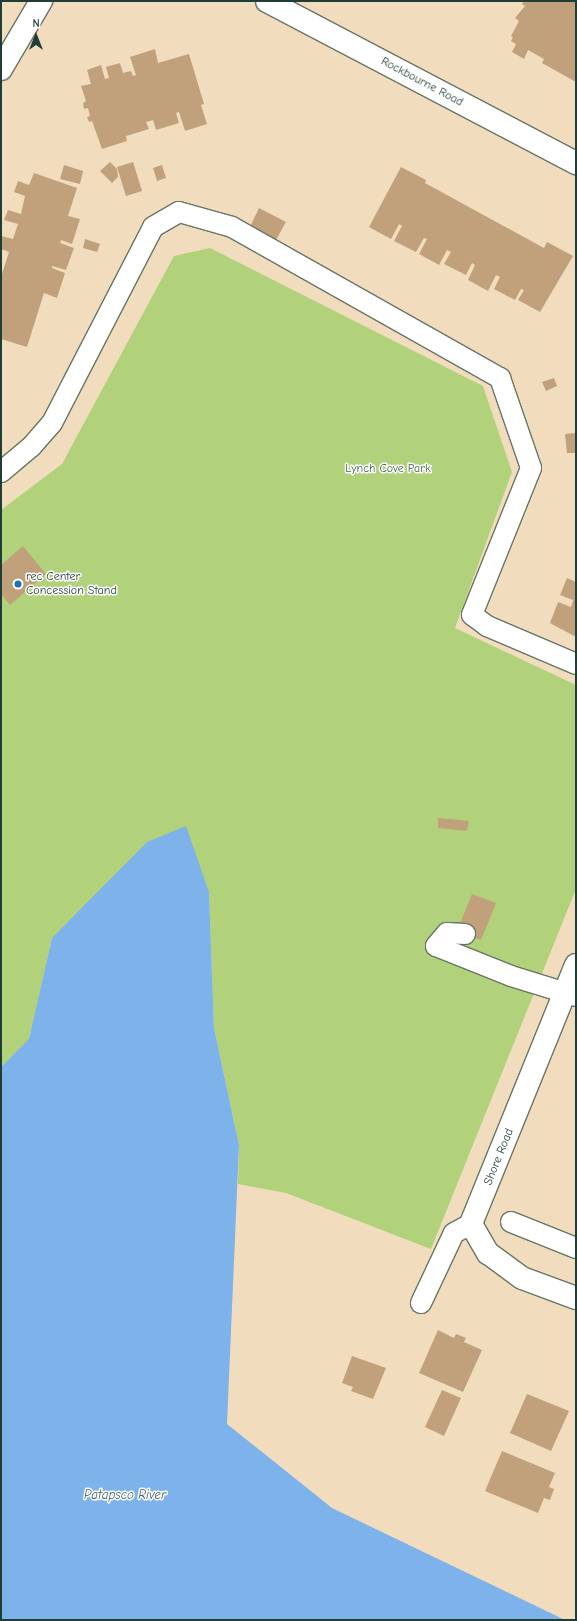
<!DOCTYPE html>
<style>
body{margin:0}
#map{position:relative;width:577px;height:1621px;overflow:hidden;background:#f1ddbd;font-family:"Comic Neue",sans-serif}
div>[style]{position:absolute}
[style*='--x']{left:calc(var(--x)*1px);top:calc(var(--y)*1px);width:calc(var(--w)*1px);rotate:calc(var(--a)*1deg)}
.green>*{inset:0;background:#b1d27a}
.water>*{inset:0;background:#7eb2eb}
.building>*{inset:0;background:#c0a17b}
.roads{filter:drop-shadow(1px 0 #687564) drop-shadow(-1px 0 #687564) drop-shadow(0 1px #687564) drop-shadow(0 -1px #687564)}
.service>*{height:20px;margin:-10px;padding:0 10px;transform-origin:10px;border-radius:10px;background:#fff}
.minor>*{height:22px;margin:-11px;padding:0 11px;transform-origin:11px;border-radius:11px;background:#fff}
.dots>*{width:11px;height:11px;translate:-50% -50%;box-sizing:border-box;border:2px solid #fff;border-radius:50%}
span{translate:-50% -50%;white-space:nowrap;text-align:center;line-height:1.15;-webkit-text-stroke:3px #fff;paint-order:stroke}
.street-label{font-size:12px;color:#1f3d34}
.park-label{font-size:12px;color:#446246}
.poi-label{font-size:12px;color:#1f3d34}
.left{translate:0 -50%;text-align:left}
.water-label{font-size:13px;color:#3c606b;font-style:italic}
.frame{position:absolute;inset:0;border:2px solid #1f3d34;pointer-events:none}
.north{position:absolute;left:16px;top:16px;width:40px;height:40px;-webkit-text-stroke:3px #fff;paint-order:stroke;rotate:0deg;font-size:11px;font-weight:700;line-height:16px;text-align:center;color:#1f3d34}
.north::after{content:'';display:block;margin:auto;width:14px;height:18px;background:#1f3d34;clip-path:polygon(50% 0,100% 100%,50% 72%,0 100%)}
</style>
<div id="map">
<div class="green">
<i style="clip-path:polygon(210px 248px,483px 386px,512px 472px,455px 628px,576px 685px,576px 889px,431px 1249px,286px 1193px,238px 1184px,239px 1145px,214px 1028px,209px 892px,52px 938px,29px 1040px,1px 1067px,1px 510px,62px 464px,174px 256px)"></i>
</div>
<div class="water">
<i style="clip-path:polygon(186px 826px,209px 892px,214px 1028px,239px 1145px,227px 1424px,332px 1508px,565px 1620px,1px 1620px,1px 1067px,29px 1039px,52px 938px,147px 842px)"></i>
</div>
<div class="building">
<i style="clip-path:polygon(524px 1px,576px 1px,576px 82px,542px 63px,544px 59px,528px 50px,524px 59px,512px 52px,516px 44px,511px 41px,513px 37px,511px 36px,519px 21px,515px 18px,525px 6px,522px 4px)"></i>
<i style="clip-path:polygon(155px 49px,158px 63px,189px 54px,204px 104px,201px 105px,207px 124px,185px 131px,179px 112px,176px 113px,179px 123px,156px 130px,153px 120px,146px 122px,149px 129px,126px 136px,127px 141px,102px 149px,92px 121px,89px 122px,87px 117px,90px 116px,88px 108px,84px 109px,83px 103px,86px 101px,81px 86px,91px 84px,87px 70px,101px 65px,105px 79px,109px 78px,106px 67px,120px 63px,123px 73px,131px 71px,133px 76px,136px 75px,130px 57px)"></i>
<i style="clip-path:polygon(110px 162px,117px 169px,118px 177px,112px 183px,100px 171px)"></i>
<i style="clip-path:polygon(133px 162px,142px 191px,126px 196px,117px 167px)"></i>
<i style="clip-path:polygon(64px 165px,83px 171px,80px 184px,60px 179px)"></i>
<i style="clip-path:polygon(162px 165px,166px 178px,157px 181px,153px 168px)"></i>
<i style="clip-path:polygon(401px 167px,426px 180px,425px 183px,544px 248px,547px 242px,573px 256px,540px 312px,518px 300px,524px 290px,521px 289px,515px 300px,494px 289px,500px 277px,496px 275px,488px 291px,468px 280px,475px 265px,472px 263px,466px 275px,444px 264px,451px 252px,447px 250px,439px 265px,419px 254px,427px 239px,424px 238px,416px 252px,394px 241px,402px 226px,399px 224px,391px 239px,369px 227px)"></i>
<i style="clip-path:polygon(34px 173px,77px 188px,68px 216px,80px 219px,72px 244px,61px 240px,60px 243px,74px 248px,66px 270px,52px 266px,52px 268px,65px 273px,57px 298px,44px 293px,27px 347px,1px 339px,1px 277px,9px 252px,1px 249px,1px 236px,13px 239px,18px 224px,4px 220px,8px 210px,21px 214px,25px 196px,14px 192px,18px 181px,29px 185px)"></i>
<i style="clip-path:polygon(259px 208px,286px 222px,276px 240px,250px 227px)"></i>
<i style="clip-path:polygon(85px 239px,100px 244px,97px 252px,83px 248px)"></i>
<i style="clip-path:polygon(554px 378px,557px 386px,546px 391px,542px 382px)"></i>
<i style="clip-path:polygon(576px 433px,576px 453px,567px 453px,565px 434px)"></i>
<i style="clip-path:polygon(23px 546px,46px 574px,10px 605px,1px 594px,1px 565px)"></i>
<i style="clip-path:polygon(567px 578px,576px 582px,576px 637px,550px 623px,558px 602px,571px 607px,573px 600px,560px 595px)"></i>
<i style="clip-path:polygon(438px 818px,469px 821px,467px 831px,438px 828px)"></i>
<i style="clip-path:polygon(472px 894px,496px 903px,481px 940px,457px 931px)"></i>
<i style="clip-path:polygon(438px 1330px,454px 1338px,456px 1334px,466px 1338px,464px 1342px,482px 1350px,463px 1392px,419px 1373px)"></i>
<i style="clip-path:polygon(352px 1356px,386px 1368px,373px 1399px,351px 1391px,353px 1387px,342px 1383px)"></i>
<i style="clip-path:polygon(442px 1390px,461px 1398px,444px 1436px,425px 1427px)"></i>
<i style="clip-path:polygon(527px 1394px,569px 1411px,551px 1451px,510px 1433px)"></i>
<i style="clip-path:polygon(502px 1451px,555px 1473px,549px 1487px,554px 1489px,550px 1500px,544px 1498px,538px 1513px,485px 1491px)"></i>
</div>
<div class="roads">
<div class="service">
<i style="--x:1;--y:472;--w:39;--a:-40"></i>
<i style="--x:31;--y:447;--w:32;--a:-49"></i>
<i style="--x:52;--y:423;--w:220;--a:-62.7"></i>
<i style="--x:153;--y:227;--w:30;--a:-30"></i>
<i style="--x:179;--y:212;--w:55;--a:15.8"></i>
<i style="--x:232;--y:227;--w:308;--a:29.4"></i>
<i style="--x:500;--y:378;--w:95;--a:71"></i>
<i style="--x:531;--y:468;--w:158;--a:111.9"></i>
<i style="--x:472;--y:615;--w:19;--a:36"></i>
<i style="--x:487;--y:626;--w:97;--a:23.1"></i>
<i style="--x:465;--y:934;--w:18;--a:-177"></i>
<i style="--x:447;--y:933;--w:17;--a:130"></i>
<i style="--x:436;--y:946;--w:81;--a:21.8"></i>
<i style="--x:511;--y:976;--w:68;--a:17.1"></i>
<i style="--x:511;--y:1222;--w:70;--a:21.8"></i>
<i style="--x:421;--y:1303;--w:77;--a:-64.8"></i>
<i style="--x:454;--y:1233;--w:19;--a:-28"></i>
</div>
<div class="minor">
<i style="--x:267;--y:1;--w:349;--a:27.7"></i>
<i style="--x:1;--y:69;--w:79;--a:-59.5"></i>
<i style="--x:576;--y:965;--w:279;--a:112.1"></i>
<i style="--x:471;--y:1224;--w:34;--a:60"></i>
<i style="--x:488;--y:1253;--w:42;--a:36.3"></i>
<i style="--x:522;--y:1278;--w:58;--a:20.3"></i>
</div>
</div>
<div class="dots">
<i style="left:18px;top:584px;background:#1f6fb2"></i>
</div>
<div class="street-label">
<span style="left:422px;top:82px;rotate:28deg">Rockbourne Road</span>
<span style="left:499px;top:1157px;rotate:-68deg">Shore Road</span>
</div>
<div class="park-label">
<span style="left:388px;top:469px">Lynch Cove Park</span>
</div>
<div class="poi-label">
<span class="left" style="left:26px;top:584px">rec Center<br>Concession Stand</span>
</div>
<div class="water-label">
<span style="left:125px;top:1495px">Patapsco River</span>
</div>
<div class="frame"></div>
<div class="north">N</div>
</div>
